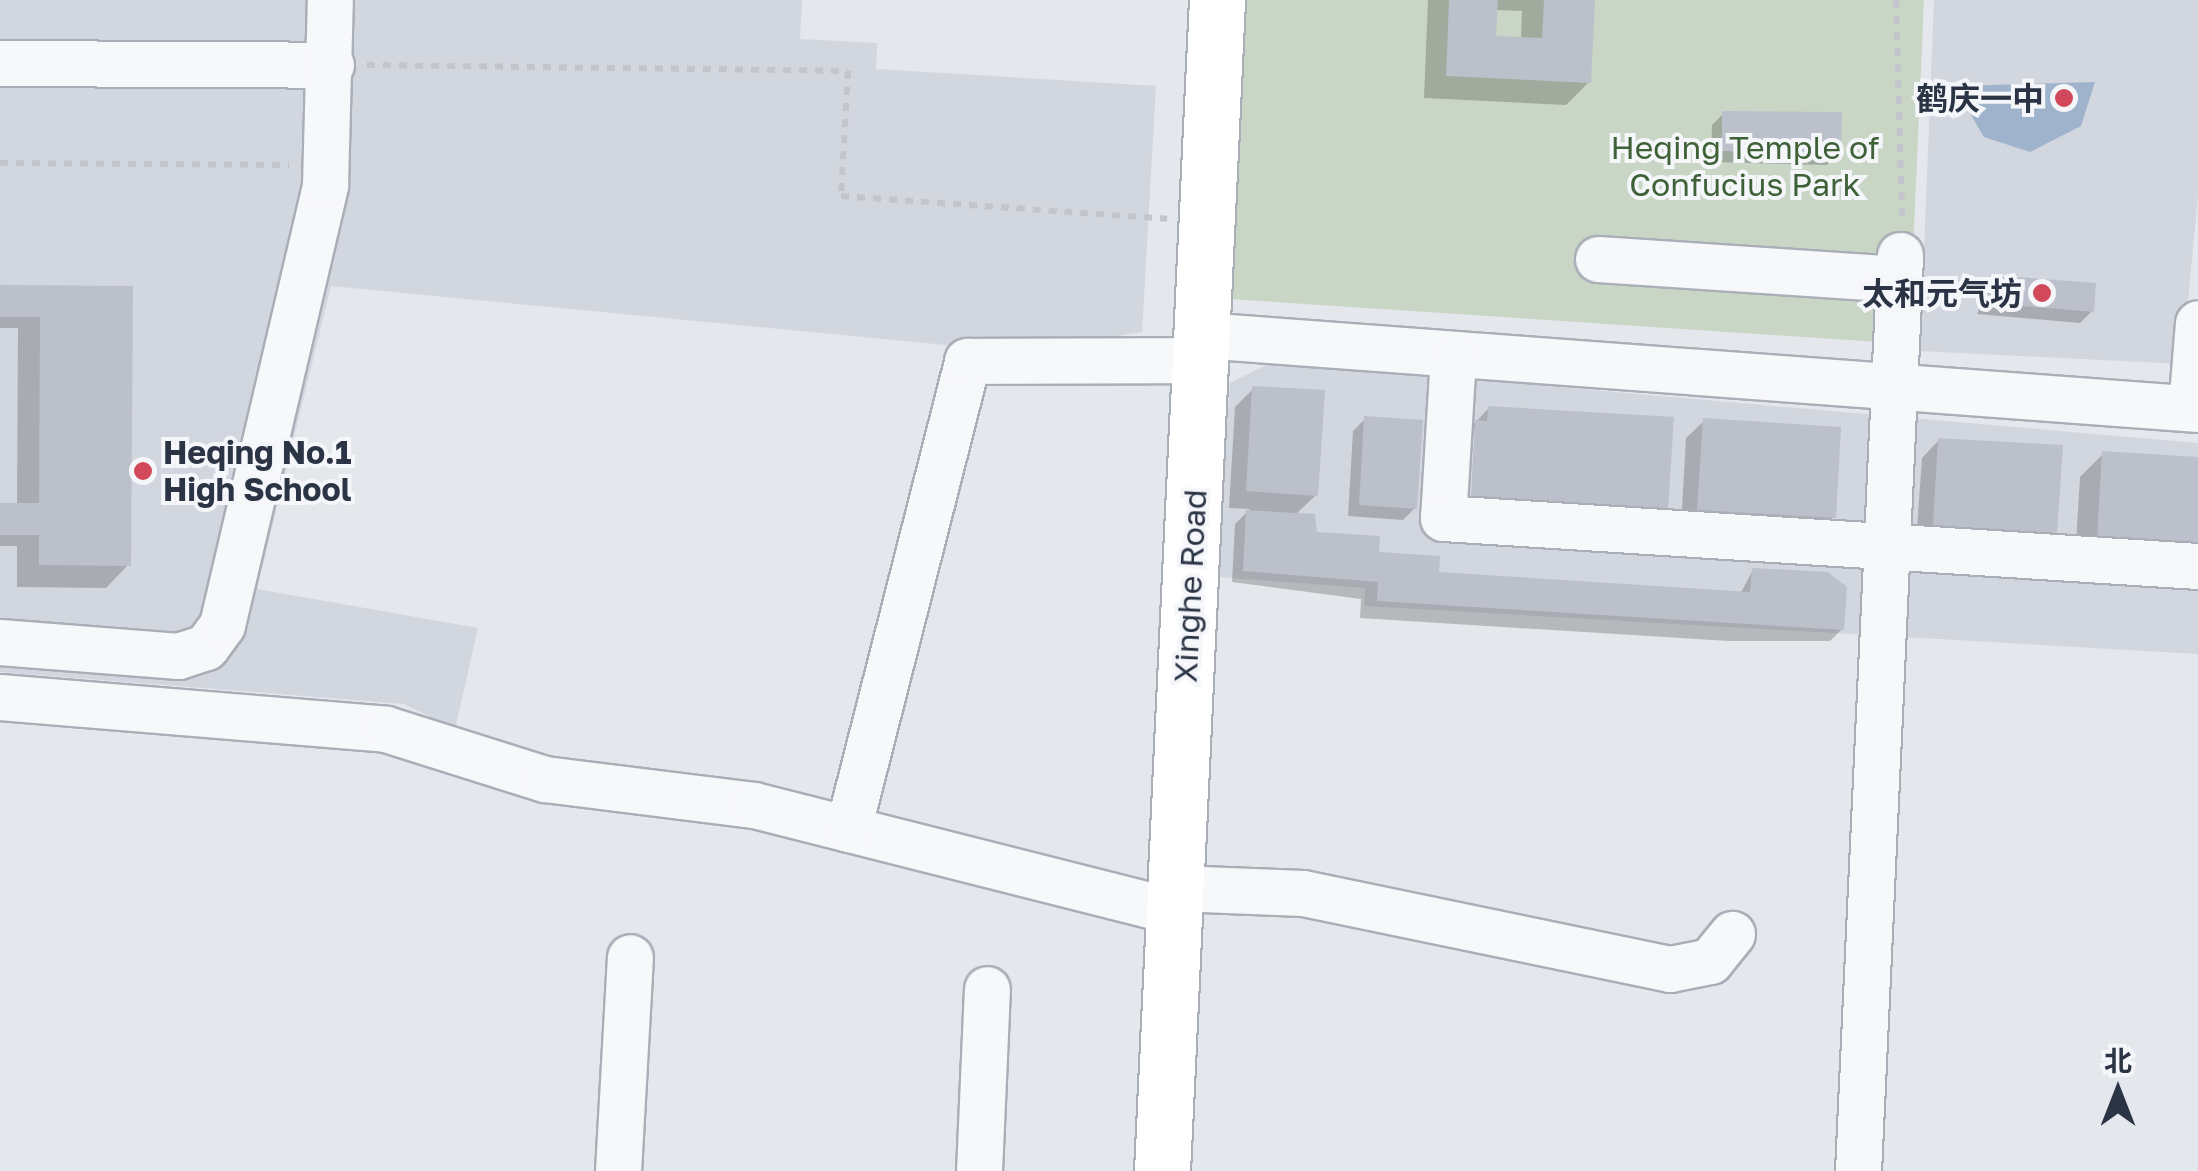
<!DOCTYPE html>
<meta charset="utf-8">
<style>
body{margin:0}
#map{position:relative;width:2198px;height:1171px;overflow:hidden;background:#e4e7ec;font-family:"Golos Text","Noto Sans SC",sans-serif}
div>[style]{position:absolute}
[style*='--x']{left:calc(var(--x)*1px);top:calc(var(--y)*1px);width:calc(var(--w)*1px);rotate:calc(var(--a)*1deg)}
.built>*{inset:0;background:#d2d6de}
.green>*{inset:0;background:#c9d6c5}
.water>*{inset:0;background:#9fb4cc}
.shadow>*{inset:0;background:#0003}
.building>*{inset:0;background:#bbc0ca}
.path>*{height:6px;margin-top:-3px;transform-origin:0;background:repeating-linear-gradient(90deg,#c2c5cb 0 8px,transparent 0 16px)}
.roads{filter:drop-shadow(2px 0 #a9aeb7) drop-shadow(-2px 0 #a9aeb7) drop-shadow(0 2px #a9aeb7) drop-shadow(0 -2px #a9aeb7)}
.minor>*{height:45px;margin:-22.5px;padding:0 22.5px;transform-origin:22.5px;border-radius:22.5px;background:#f7f8fa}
.major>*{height:55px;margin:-27.5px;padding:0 27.5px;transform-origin:27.5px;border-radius:27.5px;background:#fff}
.dots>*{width:28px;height:28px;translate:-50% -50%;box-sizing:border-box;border:5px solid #f4f6f9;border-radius:50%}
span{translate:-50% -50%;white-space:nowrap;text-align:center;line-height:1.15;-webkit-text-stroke:8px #f4f6f9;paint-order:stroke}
.poi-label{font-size:32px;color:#2b3445;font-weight:700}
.right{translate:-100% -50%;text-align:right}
.left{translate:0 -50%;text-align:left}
.park-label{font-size:32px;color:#3f6138}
.street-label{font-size:32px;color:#2b3445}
.north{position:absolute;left:2068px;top:1041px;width:100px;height:100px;-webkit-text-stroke:8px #f4f6f9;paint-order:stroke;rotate:0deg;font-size:28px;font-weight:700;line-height:40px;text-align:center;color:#2b3445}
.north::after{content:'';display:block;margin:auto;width:35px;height:45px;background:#2b3445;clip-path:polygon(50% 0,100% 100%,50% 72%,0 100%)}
</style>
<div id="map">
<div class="built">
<i style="clip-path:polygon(0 0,802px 0,800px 39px,877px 43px,876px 69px,1156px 86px,1142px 332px,1019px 352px,331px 286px,257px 589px,478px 628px,455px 729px,404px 704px,0 672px)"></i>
<i style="clip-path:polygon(1934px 0,2198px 0,2198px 195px,2182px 364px,1920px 351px)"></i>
<i style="clip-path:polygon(1272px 362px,2198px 443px,2198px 654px,1364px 606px,1365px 588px,1217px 577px,1230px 383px)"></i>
</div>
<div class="green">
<i style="clip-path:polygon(1247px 0,1924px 0,1909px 344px,1230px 299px)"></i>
</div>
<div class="water">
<i style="clip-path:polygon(2095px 82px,2081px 126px,2030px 152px,1984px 137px,1959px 95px,1958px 86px)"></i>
</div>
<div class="shadow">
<i style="clip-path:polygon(evenodd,1428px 0,1593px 0,1589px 82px,1566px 105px,1424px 98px,1428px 0,1495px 10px,1522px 11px,1521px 39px,1493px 38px,1495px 10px)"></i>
<i style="clip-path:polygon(1723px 114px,1839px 153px,1827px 165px,1711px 162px,1712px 125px)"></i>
<i style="clip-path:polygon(1991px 277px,2092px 311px,2080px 323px,1977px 314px)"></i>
<i style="clip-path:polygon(0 288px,130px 289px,129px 564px,106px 588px,17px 587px,17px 546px,0 546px,0 506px,17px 506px,18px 328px,0 328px)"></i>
<i style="clip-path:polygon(1253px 389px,1316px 495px,1295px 515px,1312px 540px,1437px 575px,1740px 594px,1753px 570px,1842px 629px,1830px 641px,1728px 641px,1360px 618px,1361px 599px,1232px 582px,1235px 524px,1250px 509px,1229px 508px,1235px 407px)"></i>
<i style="clip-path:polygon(evenodd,1489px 408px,1665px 508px,1642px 531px,1449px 519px,1466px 432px,1489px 408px,1477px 427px,1472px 510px,1467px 509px,1472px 433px,1477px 427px)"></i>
<i style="clip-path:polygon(1365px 419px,1415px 508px,1403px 520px,1348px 516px,1353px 431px)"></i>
<i style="clip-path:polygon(1704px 421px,1833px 517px,1816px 535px,1681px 527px,1686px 438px)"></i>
<i style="clip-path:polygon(1939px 440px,2055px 533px,2037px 550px,1916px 543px,1922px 458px)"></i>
<i style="clip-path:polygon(2103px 454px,2198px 460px,2075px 561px,2080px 477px)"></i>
</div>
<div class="building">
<i style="clip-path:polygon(1449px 0,1498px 0,1496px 36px,1542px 38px,1544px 0,1595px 0,1591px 83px,1446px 76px)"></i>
<i style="clip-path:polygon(1722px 111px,1842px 112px,1841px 154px,1722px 151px)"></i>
<i style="clip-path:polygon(1990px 275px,2096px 283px,2094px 312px,1987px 303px)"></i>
<i style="clip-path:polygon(0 285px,133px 286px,131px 566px,39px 565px,39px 535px,0 535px,0 503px,39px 503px,40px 317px,0 317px)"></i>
<i style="clip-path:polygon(1252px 386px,1325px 390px,1318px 496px,1246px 491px)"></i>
<i style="clip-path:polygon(1488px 406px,1674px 417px,1668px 509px,1471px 497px,1475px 420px,1487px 421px)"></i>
<i style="clip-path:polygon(1364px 416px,1423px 420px,1417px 509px,1359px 505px)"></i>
<i style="clip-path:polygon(1703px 418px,1841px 427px,1836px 518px,1697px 510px)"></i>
<i style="clip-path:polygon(1938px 438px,2063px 445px,2057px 534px,1933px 526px)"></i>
<i style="clip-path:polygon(2102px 451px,2198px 457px,2198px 545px,2097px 538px)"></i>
<i style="clip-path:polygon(1246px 510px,1315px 514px,1317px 532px,1380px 536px,1379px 552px,1440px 556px,1439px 572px,1750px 592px,1752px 568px,1828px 572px,1847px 587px,1844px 630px,1377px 601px,1378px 582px,1243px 571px)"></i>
</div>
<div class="path">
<i style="--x:1896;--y:0;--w:218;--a:88.4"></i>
<i style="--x:367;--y:65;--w:481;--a:0.7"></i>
<i style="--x:848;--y:71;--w:125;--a:93.2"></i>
<i style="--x:841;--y:196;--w:327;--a:4"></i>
<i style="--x:0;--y:163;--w:289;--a:0.4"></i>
</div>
<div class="roads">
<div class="minor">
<i style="--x:0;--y:63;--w:331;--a:0.3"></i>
<i style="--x:1598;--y:259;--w:301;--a:3.8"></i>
<i style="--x:1202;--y:335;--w:999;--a:4.25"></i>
<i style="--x:1453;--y:356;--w:162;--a:93.5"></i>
<i style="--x:1443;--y:518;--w:757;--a:3.64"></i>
<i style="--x:2191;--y:408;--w:85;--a:-85.3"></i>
<i style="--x:0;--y:642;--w:179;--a:4.5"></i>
<i style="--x:178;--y:656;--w:29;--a:-18"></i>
<i style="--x:206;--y:647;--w:27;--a:-54"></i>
<i style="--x:222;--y:625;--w:452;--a:-76.8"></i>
<i style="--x:325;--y:185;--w:185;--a:-88.5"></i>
<i style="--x:0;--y:697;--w:387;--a:4.7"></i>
<i style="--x:386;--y:729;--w:167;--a:17.5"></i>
<i style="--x:545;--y:779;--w:211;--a:7.1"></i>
<i style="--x:754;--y:805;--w:433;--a:14.2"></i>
<i style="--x:848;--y:829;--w:483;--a:-75.7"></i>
<i style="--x:967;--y:361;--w:234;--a:-0.2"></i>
<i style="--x:1176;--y:888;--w:127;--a:2.3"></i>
<i style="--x:1303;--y:893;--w:375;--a:11.7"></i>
<i style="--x:1670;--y:969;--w:41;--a:-11.3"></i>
<i style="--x:1710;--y:961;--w:35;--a:-51"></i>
<i style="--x:618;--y:1171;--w:214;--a:-86.8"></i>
<i style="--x:979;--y:1171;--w:182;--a:-87.5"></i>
<i style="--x:1858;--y:1171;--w:917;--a:-87.37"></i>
</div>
<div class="major">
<i style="--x:1162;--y:1171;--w:1172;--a:-87.31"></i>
</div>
</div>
<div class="dots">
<i style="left:2064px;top:98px;background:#d1495b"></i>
<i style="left:2042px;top:293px;background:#d1495b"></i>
<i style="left:143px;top:471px;background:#d1495b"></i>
</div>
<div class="poi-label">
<span class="right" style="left:2044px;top:98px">鹤庆一中</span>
<span class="right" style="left:2022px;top:293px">太和元气坊</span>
<span class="left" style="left:163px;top:471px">Heqing No.1<br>High School</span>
</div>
<div class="park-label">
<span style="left:1745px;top:166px">Heqing Temple of<br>Confucius Park</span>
</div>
<div class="street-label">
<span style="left:1190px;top:586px;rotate:-87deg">Xinghe Road</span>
</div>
<div class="north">北</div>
</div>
